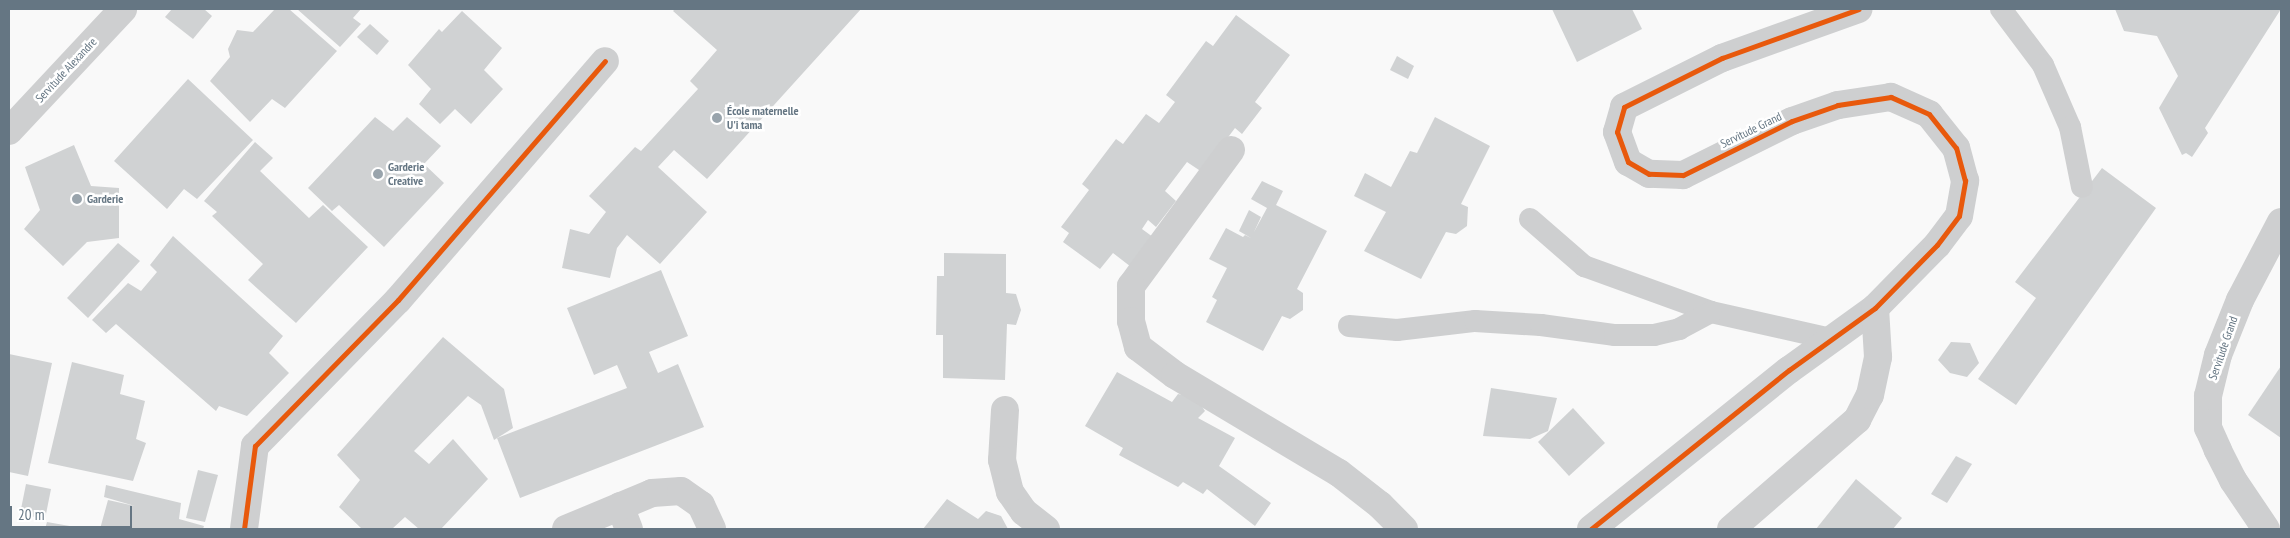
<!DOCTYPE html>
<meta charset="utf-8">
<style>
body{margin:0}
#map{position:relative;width:2290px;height:538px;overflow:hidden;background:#f9f9f9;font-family:"PT Sans Narrow",sans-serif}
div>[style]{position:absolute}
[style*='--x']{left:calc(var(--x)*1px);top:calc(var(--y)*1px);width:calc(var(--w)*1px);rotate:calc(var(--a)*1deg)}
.building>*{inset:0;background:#d0d2d3}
.service>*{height:22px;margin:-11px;padding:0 11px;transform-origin:11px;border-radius:11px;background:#cecfd0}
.minor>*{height:28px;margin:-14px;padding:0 14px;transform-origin:14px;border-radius:14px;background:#cecfd0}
.cycleway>*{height:5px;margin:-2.5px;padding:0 2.5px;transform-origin:2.5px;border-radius:2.5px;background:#e8590c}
.dots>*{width:14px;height:14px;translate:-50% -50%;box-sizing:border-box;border:2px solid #fff;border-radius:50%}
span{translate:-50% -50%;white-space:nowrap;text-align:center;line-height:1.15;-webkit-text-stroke:5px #fff;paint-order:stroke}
.street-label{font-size:12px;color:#657683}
.poi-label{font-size:12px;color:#657683;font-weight:700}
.left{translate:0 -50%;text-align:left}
.frame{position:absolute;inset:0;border:10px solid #657683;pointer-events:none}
.scale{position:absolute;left:10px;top:506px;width:122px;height:22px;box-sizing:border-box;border:2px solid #657683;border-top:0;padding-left:6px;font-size:15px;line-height:18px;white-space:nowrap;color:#657683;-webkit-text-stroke:4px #fff;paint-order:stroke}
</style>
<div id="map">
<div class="building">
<i style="clip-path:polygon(172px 9px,204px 9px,212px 16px,193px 39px,165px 17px)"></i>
<i style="clip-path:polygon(275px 9px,289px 9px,337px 51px,285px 108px,272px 99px,250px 122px,210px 81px,230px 57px,228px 49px,237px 30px,253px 32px)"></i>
<i style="clip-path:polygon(297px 9px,361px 9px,353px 18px,361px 24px,340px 47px)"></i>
<i style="clip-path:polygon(675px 9px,861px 9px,707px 179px,674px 150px,658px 167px,707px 212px,660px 264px,627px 235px,617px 248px,610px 278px,562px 268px,570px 229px,589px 234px,606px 212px,589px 196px,635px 147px,641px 151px,698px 89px,690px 81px,717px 50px,673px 11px)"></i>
<i style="clip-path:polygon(1552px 9px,1632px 9px,1642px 29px,1577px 62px)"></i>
<i style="clip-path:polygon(2115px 9px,2281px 9px,2205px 128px,2208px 133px,2192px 157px,2186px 153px,2182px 155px,2159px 108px,2178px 76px,2157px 36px,2124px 31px)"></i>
<i style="clip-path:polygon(462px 11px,502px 48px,484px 70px,503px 89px,471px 124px,455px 109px,440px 124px,419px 104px,431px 89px,408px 65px,439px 29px,442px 32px)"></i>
<i style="clip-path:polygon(1236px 15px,1290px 55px,1255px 102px,1262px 108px,1242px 134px,1235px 128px,1202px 172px,1187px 162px,1165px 191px,1176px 201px,1156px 227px,1148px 220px,1142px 229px,1157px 240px,1135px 270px,1113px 253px,1100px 269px,1063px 242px,1069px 233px,1061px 227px,1089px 190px,1082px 184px,1116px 139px,1123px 144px,1146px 114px,1159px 123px,1175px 102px,1166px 95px,1206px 41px,1213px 46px)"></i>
<i style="clip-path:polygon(370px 24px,389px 41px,377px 55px,357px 37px)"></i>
<i style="clip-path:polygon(1397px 56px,1414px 66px,1408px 79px,1390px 70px)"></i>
<i style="clip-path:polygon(188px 79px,253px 140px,197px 199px,184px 189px,167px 209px,114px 161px)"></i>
<i style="clip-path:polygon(375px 117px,393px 131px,407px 117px,441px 146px,424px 164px,444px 183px,384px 247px,339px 205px,332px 211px,308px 188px)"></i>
<i style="clip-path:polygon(1435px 117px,1490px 146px,1461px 204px,1468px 207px,1467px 226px,1456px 234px,1446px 232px,1421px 279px,1364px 251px,1386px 212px,1354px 196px,1365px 173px,1391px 187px,1410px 151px,1417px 153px)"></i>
<i style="clip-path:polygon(255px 142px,273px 158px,260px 171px,309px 218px,323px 205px,368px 247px,296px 323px,248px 280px,263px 264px,212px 216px,217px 212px,204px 201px)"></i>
<i style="clip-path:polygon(74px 145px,91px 186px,119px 188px,119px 238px,87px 242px,63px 266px,24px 229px,40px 210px,25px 167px)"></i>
<i style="clip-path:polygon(2102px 168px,2156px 208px,2016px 405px,1978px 379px,2036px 298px,2015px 282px)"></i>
<i style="clip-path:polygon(1262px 181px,1283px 191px,1276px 205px,1327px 231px,1297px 289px,1303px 293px,1303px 310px,1290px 319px,1282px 316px,1263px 351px,1206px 322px,1217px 300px,1212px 297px,1227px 268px,1209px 259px,1226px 228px,1243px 237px,1245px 235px,1251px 238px,1239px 231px,1249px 210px,1261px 217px,1254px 232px,1267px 208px,1251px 199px)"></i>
<i style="clip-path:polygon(173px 236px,283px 336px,269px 353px,289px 373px,247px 416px,219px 406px,216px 411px,116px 324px,106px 333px,92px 320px,128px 283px,141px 291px,157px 272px,150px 265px)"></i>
<i style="clip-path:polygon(118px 243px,140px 261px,88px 318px,67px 298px)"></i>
<i style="clip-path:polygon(944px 253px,1006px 254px,1006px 293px,1016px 294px,1021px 310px,1016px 325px,1007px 324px,1005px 380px,943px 378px,943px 335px,936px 335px,937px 276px,944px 276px)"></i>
<i style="clip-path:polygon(661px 270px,688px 336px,649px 352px,658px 373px,678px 364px,704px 427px,520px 498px,497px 438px,627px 388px,617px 365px,594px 375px,567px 308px)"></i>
<i style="clip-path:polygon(443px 337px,504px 389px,513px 428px,494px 440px,481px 405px,468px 396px,414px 451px,429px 464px,453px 439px,488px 479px,441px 529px,419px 529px,405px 517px,392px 529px,362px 529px,339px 507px,360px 480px,337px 455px)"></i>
<i style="clip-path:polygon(1951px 342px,1970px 343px,1979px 363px,1967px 377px,1950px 373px,1938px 360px)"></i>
<i style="clip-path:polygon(9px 354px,52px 363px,28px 476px,9px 472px)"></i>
<i style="clip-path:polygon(72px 362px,124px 375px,120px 394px,145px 401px,136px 439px,146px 443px,133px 481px,48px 463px)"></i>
<i style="clip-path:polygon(2281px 366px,2281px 438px,2248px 415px)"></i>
<i style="clip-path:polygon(1117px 372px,1172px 402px,1178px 394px,1196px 398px,1205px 411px,1198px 418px,1235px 438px,1219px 466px,1271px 503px,1255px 526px,1207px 489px,1203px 494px,1183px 482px,1178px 487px,1119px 455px,1123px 448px,1085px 426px)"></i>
<i style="clip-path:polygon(1491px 388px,1557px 398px,1548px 431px,1530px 439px,1483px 436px)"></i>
<i style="clip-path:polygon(1573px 408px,1605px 443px,1569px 476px,1538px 442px)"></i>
<i style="clip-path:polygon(1956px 456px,1972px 464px,1947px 503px,1931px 494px)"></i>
<i style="clip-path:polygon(198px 470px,218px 475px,205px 522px,186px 518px)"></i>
<i style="clip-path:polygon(1856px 479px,1902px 518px,1893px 529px,1816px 529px)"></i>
<i style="clip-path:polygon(26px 484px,51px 489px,45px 519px,20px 514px)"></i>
<i style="clip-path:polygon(106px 485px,181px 503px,179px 519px,204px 526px,203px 529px,100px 529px,108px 500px,135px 506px,104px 497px)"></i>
<i style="clip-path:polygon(947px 499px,978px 519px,986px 511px,1001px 516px,1008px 529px,923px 529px)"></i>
<i style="clip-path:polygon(47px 522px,81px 528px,81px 529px,45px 529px)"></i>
</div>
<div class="service">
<i style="--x:2001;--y:9;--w:70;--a:53.1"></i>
<i style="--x:2043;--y:65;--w:68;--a:66.5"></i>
<i style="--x:2070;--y:127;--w:61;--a:78.7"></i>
<i style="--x:1530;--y:219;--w:72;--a:41"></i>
<i style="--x:1584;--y:266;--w:135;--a:19.9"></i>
<i style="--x:1711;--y:312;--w:123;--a:12.7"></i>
<i style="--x:1349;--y:326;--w:48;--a:4.8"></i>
<i style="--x:1397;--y:330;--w:79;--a:-6.6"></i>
<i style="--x:1475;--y:321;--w:66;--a:3.5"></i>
<i style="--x:1541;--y:325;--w:75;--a:7.7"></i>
<i style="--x:1615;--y:335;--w:39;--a:0"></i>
<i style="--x:1654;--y:335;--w:26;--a:-13"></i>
<i style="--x:1679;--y:329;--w:36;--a:-28"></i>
</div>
<div class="minor">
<i style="--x:9;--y:131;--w:167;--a:-46.9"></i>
<i style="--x:1231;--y:150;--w:169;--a:126.3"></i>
<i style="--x:1131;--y:286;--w:35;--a:90"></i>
<i style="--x:1131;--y:321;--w:27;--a:75"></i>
<i style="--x:1138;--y:347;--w:46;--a:37.1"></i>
<i style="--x:1175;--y:375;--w:191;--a:30.9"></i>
<i style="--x:1339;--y:473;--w:52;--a:38"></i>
<i style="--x:1380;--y:505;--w:34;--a:45"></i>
<i style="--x:1005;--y:410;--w:50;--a:93.4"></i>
<i style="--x:1002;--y:460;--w:33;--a:76"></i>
<i style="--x:1010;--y:492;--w:24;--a:55"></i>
<i style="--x:1024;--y:512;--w:28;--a:38"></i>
<i style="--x:620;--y:506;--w:25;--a:69"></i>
<i style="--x:244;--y:529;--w:84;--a:-82.5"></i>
<i style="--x:255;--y:446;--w:204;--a:-45.6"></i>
<i style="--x:398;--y:300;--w:316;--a:-49.1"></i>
<i style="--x:566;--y:529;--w:93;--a:-22.7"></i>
<i style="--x:652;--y:493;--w:29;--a:-4"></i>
<i style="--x:681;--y:491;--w:24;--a:35"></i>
<i style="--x:701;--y:505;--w:26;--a:65"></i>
<i style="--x:1591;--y:529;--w:254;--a:-38.8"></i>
<i style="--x:1789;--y:370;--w:106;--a:-35.8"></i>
<i style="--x:1875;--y:308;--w:88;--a:-45.5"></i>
<i style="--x:1937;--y:245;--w:36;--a:-53"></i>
<i style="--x:1959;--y:216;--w:36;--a:-80"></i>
<i style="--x:1965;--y:181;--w:34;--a:-105"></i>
<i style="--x:1956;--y:148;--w:43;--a:-128.5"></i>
<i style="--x:1929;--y:114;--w:42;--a:-155.9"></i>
<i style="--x:1891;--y:97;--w:54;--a:171.4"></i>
<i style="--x:1838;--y:105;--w:49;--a:160.8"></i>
<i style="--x:1792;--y:121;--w:122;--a:153.6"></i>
<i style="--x:1683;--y:175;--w:34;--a:-178"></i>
<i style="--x:1649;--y:174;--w:24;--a:-150"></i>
<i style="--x:1628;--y:162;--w:32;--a:-110"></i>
<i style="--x:1617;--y:132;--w:26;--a:-74"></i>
<i style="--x:1624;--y:107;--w:110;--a:-26.6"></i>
<i style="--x:1722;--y:58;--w:145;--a:-19.7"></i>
<i style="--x:1731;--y:529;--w:167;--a:-40.9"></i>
<i style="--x:1857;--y:420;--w:28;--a:-63"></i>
<i style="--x:1870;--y:395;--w:39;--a:-78"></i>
<i style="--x:1878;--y:357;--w:49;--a:-93.5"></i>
<i style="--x:2266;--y:529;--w:59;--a:-124"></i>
<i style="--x:2233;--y:480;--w:34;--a:-117"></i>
<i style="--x:2218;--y:450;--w:24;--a:-114"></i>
<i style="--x:2208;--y:428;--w:32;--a:-90"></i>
<i style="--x:2208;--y:396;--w:42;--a:-76.3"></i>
<i style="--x:2218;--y:355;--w:59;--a:-68.2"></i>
<i style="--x:2240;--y:300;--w:88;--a:-62.3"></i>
</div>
<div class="cycleway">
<i style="--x:244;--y:529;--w:84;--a:-82.5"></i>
<i style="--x:255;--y:446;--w:204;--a:-45.6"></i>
<i style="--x:398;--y:300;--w:316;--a:-49.1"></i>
<i style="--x:1591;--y:529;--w:254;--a:-38.8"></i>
<i style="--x:1789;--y:370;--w:106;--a:-35.8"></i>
<i style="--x:1875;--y:308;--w:88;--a:-45.5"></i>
<i style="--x:1937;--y:245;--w:36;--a:-53"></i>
<i style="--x:1959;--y:216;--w:36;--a:-80"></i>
<i style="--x:1965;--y:181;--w:34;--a:-105"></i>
<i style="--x:1956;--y:148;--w:43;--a:-128.5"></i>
<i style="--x:1929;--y:114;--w:42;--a:-155.9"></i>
<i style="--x:1891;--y:97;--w:54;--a:171.4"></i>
<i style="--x:1838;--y:105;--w:49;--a:160.8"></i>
<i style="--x:1792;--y:121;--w:122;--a:153.6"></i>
<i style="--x:1683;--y:175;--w:34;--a:-178"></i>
<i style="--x:1649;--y:174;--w:24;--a:-150"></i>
<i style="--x:1628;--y:162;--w:32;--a:-110"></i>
<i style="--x:1617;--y:132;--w:26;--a:-74"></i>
<i style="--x:1624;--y:107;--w:110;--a:-26.6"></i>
<i style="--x:1722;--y:58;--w:145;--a:-19.7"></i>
</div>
<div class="dots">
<i style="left:717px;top:118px;background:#99a4ac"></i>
<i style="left:378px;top:174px;background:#99a4ac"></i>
<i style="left:77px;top:199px;background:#99a4ac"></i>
</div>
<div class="street-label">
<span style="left:66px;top:70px;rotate:-47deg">Servitude Alexandre</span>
<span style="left:1751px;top:130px;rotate:-26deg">Servitude Grand</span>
<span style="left:2223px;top:348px;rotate:-71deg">Servitude Grand</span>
</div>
<div class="poi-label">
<span class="left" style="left:727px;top:118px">École maternelle<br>U'i tama</span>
<span class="left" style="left:388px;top:174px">Garderie<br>Creative</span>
<span class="left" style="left:87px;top:199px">Garderie</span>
</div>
<div class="frame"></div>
<div class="scale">20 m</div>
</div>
